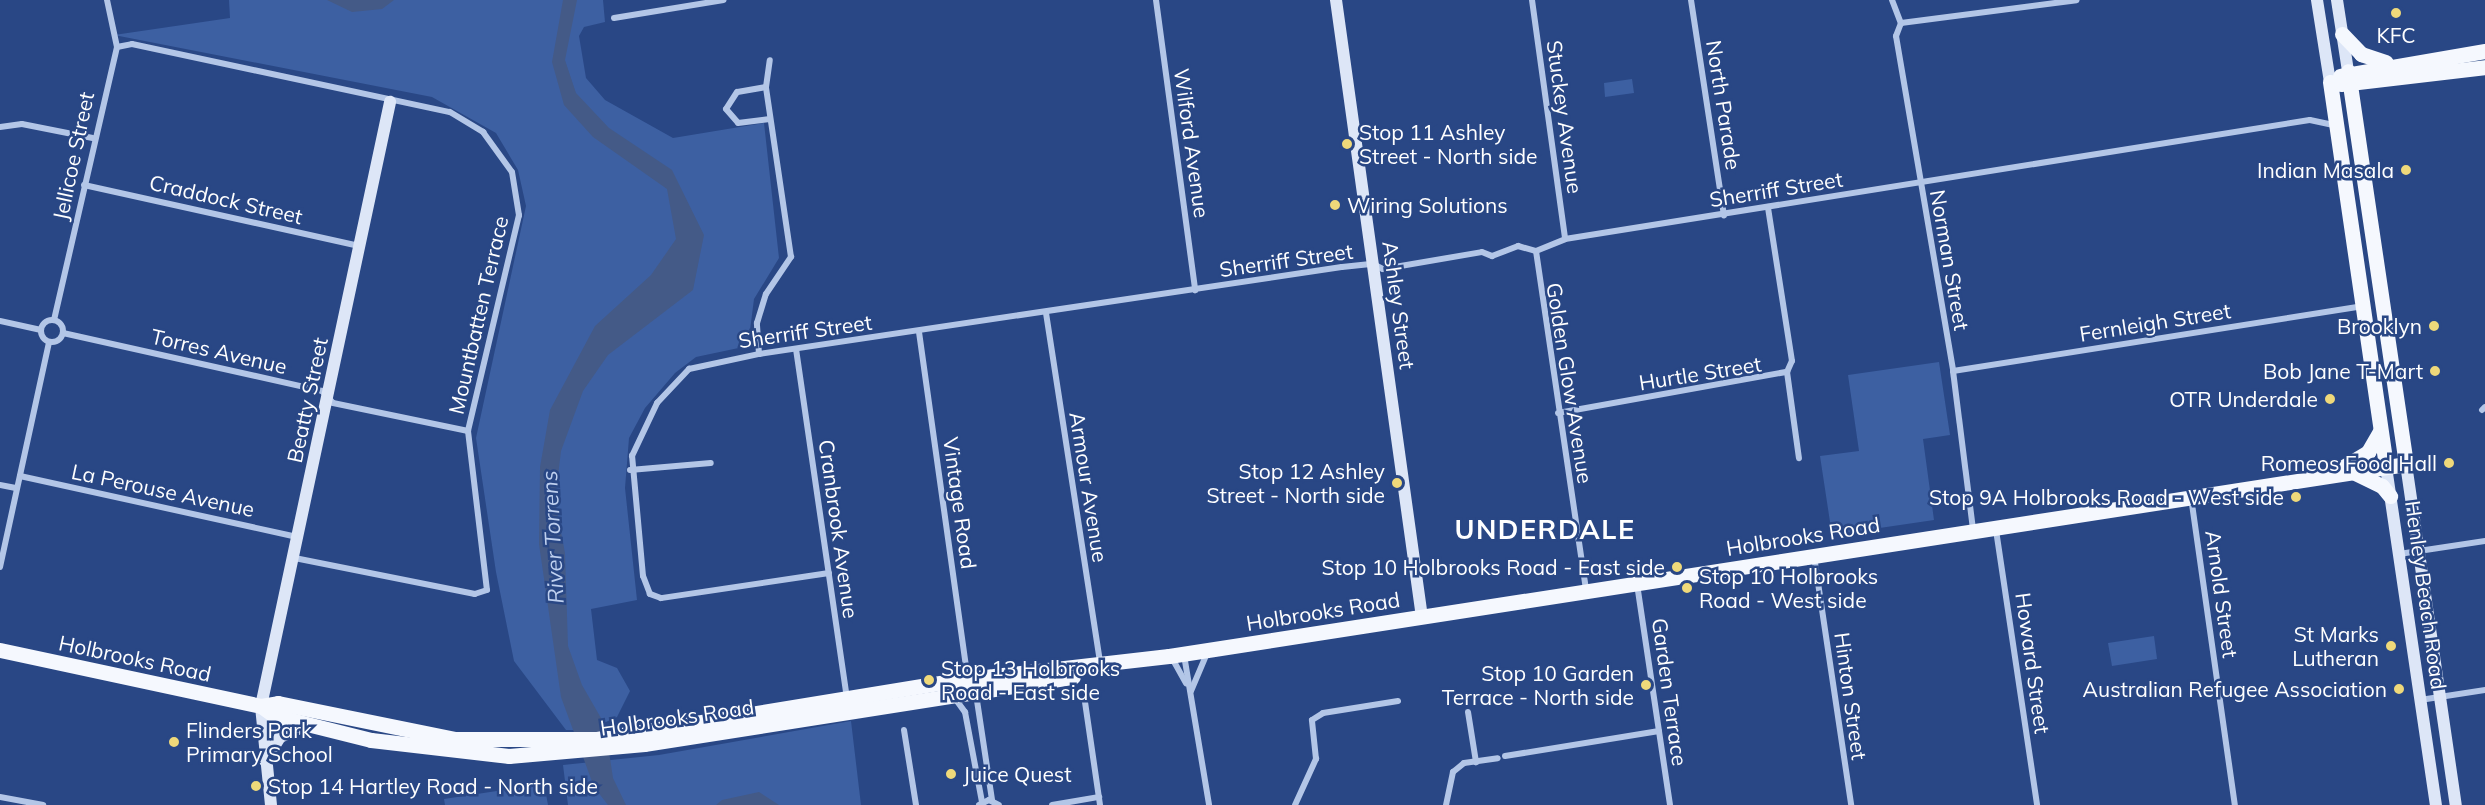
<!DOCTYPE html>
<style>
body{margin:0}
#map{position:relative;width:2485px;height:805px;overflow:hidden;background:#294785;font-family:Mulish,sans-serif}
div>[style]{position:absolute}
[style*='--x']{left:calc(var(--x)*1px);top:calc(var(--y)*1px);width:calc(var(--w)*1px);rotate:calc(var(--a)*1deg)}
.green>*{inset:0;background:#3d60a2}
.water>*{inset:0;background:#445a87}
.street>*{height:6px;margin:-3px;padding:0 3px;transform-origin:3px;border-radius:3px;background:#b3c6e7}
.street>.ring{margin:-3px;padding:0;box-sizing:content-box;background:none;border:6px solid #b3c6e7;border-radius:50%}
.secondary>*{height:12px;margin:-6px;padding:0 6px;transform-origin:6px;border-radius:6px;background:#dde6f7}
.primary>*{height:15px;margin:-7.5px;padding:0 7.5px;transform-origin:7.5px;border-radius:7.5px;background:#f5f8fe}
.dots>*{width:16px;height:16px;translate:-50% -50%;box-sizing:border-box;border:3px solid #294785;border-radius:50%}
span{translate:-50% -50%;white-space:nowrap;text-align:center;line-height:1.15;-webkit-text-stroke:5px #294785;paint-order:stroke}
.poi-label{font-size:21px;color:#fff}
.left{translate:0 -50%;text-align:left}
.right{translate:-100% -50%;text-align:right}
.street-label{font-size:21px;color:#fff}
.water-label{font-size:22px;color:#bfd0ef;font-style:italic}
.district-label{font-size:27px;color:#fff;font-weight:700;letter-spacing:1.5px}
</style>
<div id="map">
<div class="green">
<i style="clip-path:polygon(229px 0,603px 0,605px 22px,584px 27px,579px 36px,586px 78px,605px 100px,673px 138px,764px 123px,779px 258px,754px 299px,748px 346px,696px 357px,675px 373px,645px 408px,629px 438px,625px 488px,637px 600px,591px 609px,597px 660px,617px 668px,630px 691px,617px 717px,588px 730px,566px 730px,514px 661px,496px 572px,476px 438px,526px 206px,518px 170px,496px 133px,432px 97px,114px 35px,230px 18px)"></i>
<i style="clip-path:polygon(1632px 79px,1634px 93px,1605px 97px,1604px 83px)"></i>
<i style="clip-path:polygon(1939px 362px,1950px 435px,1923px 439px,1934px 520px,1832px 535px,1820px 456px,1859px 451px,1848px 375px)"></i>
<i style="clip-path:polygon(2154px 636px,2157px 659px,2112px 666px,2108px 643px)"></i>
<i style="clip-path:polygon(851px 721px,861px 805px,568px 805px,563px 765px,659px 755px)"></i>
<i style="clip-path:polygon(544px 784px,548px 805px,445px 805px,444px 799px)"></i>
</div>
<div class="water">
<i style="clip-path:polygon(327px 0,394px 0,382px 9px,352px 12px)"></i>
<i style="clip-path:polygon(563px 0,577px 0,565px 60px,576px 93px,609px 128px,672px 170px,704px 235px,693px 290px,608px 355px,583px 391px,561px 451px,555px 501px,565px 553px,568px 646px,582px 685px,605px 725px,613px 778px,626px 805px,608px 805px,594px 787px,561px 697px,539px 544px,540px 467px,550px 410px,595px 326px,651px 275px,676px 239px,667px 189px,593px 137px,564px 105px,552px 62px)"></i>
<i style="clip-path:polygon(759px 792px,779px 805px,716px 805px,722px 800px)"></i>
</div>
<div class="street">
<i style="--x:107;--y:0;--w:48;--a:78"></i>
<i style="--x:1156;--y:0;--w:293;--a:82.3"></i>
<i style="--x:1532;--y:0;--w:241;--a:82.1"></i>
<i style="--x:1691;--y:0;--w:218;--a:81.3"></i>
<i style="--x:1892;--y:0;--w:25;--a:69"></i>
<i style="--x:614;--y:18;--w:111;--a:-9.3"></i>
<i style="--x:1901;--y:23;--w:14;--a:111"></i>
<i style="--x:1896;--y:36;--w:340;--a:80.3"></i>
<i style="--x:1953;--y:371;--w:159;--a:82.8"></i>
<i style="--x:1901;--y:23;--w:177;--a:-7.4"></i>
<i style="--x:117;--y:47;--w:15;--a:-11"></i>
<i style="--x:132;--y:44;--w:325;--a:12.1"></i>
<i style="--x:450;--y:112;--w:39;--a:31"></i>
<i style="--x:483;--y:132;--w:49;--a:54.1"></i>
<i style="--x:512;--y:172;--w:44;--a:80.8"></i>
<i style="--x:519;--y:215;--w:222;--a:103.3"></i>
<i style="--x:468;--y:431;--w:160;--a:83.2"></i>
<i style="--x:487;--y:590;--w:13;--a:162"></i>
<i style="--x:475;--y:594;--w:184;--a:-168.7"></i>
<i style="--x:766;--y:87;--w:29;--a:170"></i>
<i style="--x:737;--y:92;--w:20;--a:123"></i>
<i style="--x:726;--y:109;--w:18;--a:49"></i>
<i style="--x:738;--y:123;--w:32;--a:-7"></i>
<i style="--x:0;--y:127;--w:22;--a:-8"></i>
<i style="--x:22;--y:124;--w:72;--a:11.2"></i>
<i style="--x:84;--y:185;--w:282;--a:12.5"></i>
<i style="--x:1536;--y:251;--w:31;--a:-22"></i>
<i style="--x:1565;--y:239;--w:754;--a:-9.08"></i>
<i style="--x:2310;--y:120;--w:25;--a:12"></i>
<i style="--x:1536;--y:251;--w:344;--a:81.6"></i>
<i style="--x:1046;--y:313;--w:354;--a:81.2"></i>
<i style="--x:54;--y:320;--w:280;--a:-77"></i>
<i class="ring" style="left:41px;top:320px;width:16px;height:16px"></i>
<i style="--x:0;--y:321;--w:42;--a:12.4"></i>
<i style="--x:919;--y:332;--w:350;--a:82"></i>
<i style="--x:63;--y:333;--w:265;--a:12.6"></i>
<i style="--x:322;--y:391;--w:16;--a:47"></i>
<i style="--x:333;--y:403;--w:138;--a:11.7"></i>
<i style="--x:796;--y:349;--w:352;--a:81.7"></i>
<i style="--x:759;--y:354;--w:31;--a:-94"></i>
<i style="--x:757;--y:323;--w:30;--a:-73"></i>
<i style="--x:766;--y:294;--w:45;--a:-56"></i>
<i style="--x:791;--y:257;--w:172;--a:-98.4"></i>
<i style="--x:766;--y:87;--w:27;--a:-82"></i>
<i style="--x:1953;--y:371;--w:414;--a:-9"></i>
<i style="--x:1787;--y:372;--w:87;--a:82.1"></i>
<i style="--x:2482;--y:410;--w:4;--a:-45"></i>
<i style="--x:1558;--y:413;--w:233;--a:-10.2"></i>
<i style="--x:1787;--y:372;--w:12;--a:-66"></i>
<i style="--x:1792;--y:361;--w:156;--a:-98.9"></i>
<i style="--x:630;--y:470;--w:81;--a:-4.9"></i>
<i style="--x:20;--y:476;--w:285;--a:12.4"></i>
<i style="--x:0;--y:485;--w:16;--a:11"></i>
<i style="--x:2191;--y:497;--w:311;--a:81.9"></i>
<i style="--x:1996;--y:530;--w:278;--a:81.5"></i>
<i style="--x:2399;--y:554;--w:87;--a:-8.6"></i>
<i style="--x:1814;--y:556;--w:252;--a:81.5"></i>
<i style="--x:0;--y:567;--w:230;--a:-77.7"></i>
<i style="--x:829;--y:573;--w:170;--a:171.5"></i>
<i style="--x:661;--y:598;--w:12;--a:-160"></i>
<i style="--x:650;--y:594;--w:19;--a:-111"></i>
<i style="--x:643;--y:576;--w:121;--a:-95.2"></i>
<i style="--x:632;--y:456;--w:59;--a:-64.7"></i>
<i style="--x:657;--y:403;--w:47;--a:-46.7"></i>
<i style="--x:689;--y:369;--w:72;--a:-12.1"></i>
<i style="--x:759;--y:354;--w:589;--a:-8.49"></i>
<i style="--x:1342;--y:267;--w:31;--a:-6"></i>
<i style="--x:1373;--y:264;--w:11;--a:27"></i>
<i style="--x:1383;--y:269;--w:100;--a:-9.7"></i>
<i style="--x:1482;--y:252;--w:11;--a:22"></i>
<i style="--x:1492;--y:256;--w:28;--a:-21"></i>
<i style="--x:1518;--y:246;--w:19;--a:16"></i>
<i style="--x:1637;--y:584;--w:223;--a:81.5"></i>
<i style="--x:1184;--y:655;--w:152;--a:80.5"></i>
<i style="--x:1172;--y:658;--w:29;--a:61"></i>
<i style="--x:1191;--y:691;--w:43;--a:-67"></i>
<i style="--x:976;--y:694;--w:107;--a:81.4"></i>
<i style="--x:954;--y:697;--w:19;--a:54"></i>
<i style="--x:965;--y:712;--w:92;--a:79.3"></i>
<i style="--x:2420;--y:700;--w:66;--a:-8.7"></i>
<i style="--x:1085;--y:702;--w:104;--a:81.7"></i>
<i style="--x:1468;--y:712;--w:51;--a:80.9"></i>
<i style="--x:904;--y:730;--w:76;--a:80.9"></i>
<i style="--x:1505;--y:756;--w:156;--a:-9.2"></i>
<i style="--x:0;--y:797;--w:44;--a:10.5"></i>
<i style="--x:979;--y:805;--w:11;--a:-27"></i>
<i style="--x:989;--y:800;--w:11;--a:27"></i>
<i style="--x:1052;--y:805;--w:48;--a:-9.7"></i>
<i style="--x:1295;--y:805;--w:51;--a:-65.5"></i>
<i style="--x:1316;--y:759;--w:39;--a:-96"></i>
<i style="--x:1312;--y:720;--w:13;--a:-32"></i>
<i style="--x:1323;--y:713;--w:76;--a:-9.1"></i>
<i style="--x:1446;--y:805;--w:34;--a:-78"></i>
<i style="--x:1453;--y:772;--w:14;--a:-39"></i>
<i style="--x:1464;--y:763;--w:34;--a:-8"></i>
</div>
<div class="secondary">
<i style="--x:1336;--y:0;--w:623;--a:82.07"></i>
<i style="--x:2317;--y:0;--w:83;--a:81"></i>
<i style="--x:2337;--y:0;--w:72;--a:81.2"></i>
<i style="--x:2406;--y:464;--w:345;--a:81.7"></i>
<i style="--x:2386;--y:467;--w:342;--a:81.6"></i>
<i style="--x:265;--y:761;--w:28;--a:-58"></i>
<i style="--x:280;--y:737;--w:30;--a:-24"></i>
<i style="--x:271;--y:805;--w:100;--a:-95.8"></i>
<i style="--x:261;--y:706;--w:618;--a:-77.94"></i>
</div>
<div class="primary">
<i style="--x:2342;--y:34;--w:28;--a:46"></i>
<i style="--x:2361;--y:54;--w:26;--a:18"></i>
<i style="--x:2340;--y:76;--w:147;--a:-9.8"></i>
<i style="--x:2330;--y:82;--w:389;--a:81.7"></i>
<i style="--x:2341;--y:84;--w:145;--a:-6.7"></i>
<i style="--x:2340;--y:469;--w:33;--a:-31"></i>
<i style="--x:2368;--y:452;--w:24;--a:-60"></i>
<i style="--x:2353;--y:472;--w:32;--a:26"></i>
<i style="--x:2382;--y:486;--w:13;--a:51"></i>
<i style="--x:0;--y:650;--w:267;--a:12.1"></i>
<i style="--x:261;--y:706;--w:17;--a:36"></i>
<i style="--x:275;--y:716;--w:99;--a:14"></i>
<i style="--x:371;--y:740;--w:139;--a:6.6"></i>
<i style="--x:509;--y:756;--w:136;--a:-5.1"></i>
<i style="--x:644;--y:744;--w:434;--a:-8.9"></i>
<i style="--x:261;--y:706;--w:17;--a:-10"></i>
<i style="--x:278;--y:703;--w:181;--a:11.5"></i>
<i style="--x:455;--y:739;--w:142;--a:0"></i>
<i style="--x:597;--y:739;--w:366;--a:-9.3"></i>
<i style="--x:958;--y:680;--w:212;--a:-6.5"></i>
<i style="--x:1169;--y:656;--w:1252;--a:-8.82"></i>
<i style="--x:2406;--y:464;--w:397;--a:-98.4"></i>
</div>
<div class="dots">
<i style="left:2396px;top:13px;background:#efd97a"></i>
<i style="left:1347px;top:144px;background:#efd97a"></i>
<i style="left:2406px;top:170px;background:#efd97a"></i>
<i style="left:1335px;top:205px;background:#efd97a"></i>
<i style="left:2434px;top:326px;background:#efd97a"></i>
<i style="left:2435px;top:371px;background:#efd97a"></i>
<i style="left:2330px;top:399px;background:#efd97a"></i>
<i style="left:2449px;top:463px;background:#efd97a"></i>
<i style="left:1397px;top:483px;background:#efd97a"></i>
<i style="left:2296px;top:497px;background:#efd97a"></i>
<i style="left:1677px;top:567px;background:#efd97a"></i>
<i style="left:1687px;top:588px;background:#efd97a"></i>
<i style="left:2391px;top:646px;background:#efd97a"></i>
<i style="left:929px;top:680px;background:#efd97a"></i>
<i style="left:1646px;top:685px;background:#efd97a"></i>
<i style="left:2399px;top:689px;background:#efd97a"></i>
<i style="left:174px;top:742px;background:#efd97a"></i>
<i style="left:951px;top:774px;background:#efd97a"></i>
<i style="left:256px;top:786px;background:#efd97a"></i>
</div>
<div class="poi-label">
<span style="left:2396px;top:35px">KFC</span>
<span class="left" style="left:1359px;top:144px">Stop 11 Ashley<br>Street - North side</span>
<span class="right" style="left:2394px;top:170px">Indian Masala</span>
<span class="left" style="left:1347px;top:205px">Wiring Solutions</span>
<span class="right" style="left:2422px;top:326px">Brooklyn</span>
<span class="right" style="left:2423px;top:371px">Bob Jane T-Mart</span>
<span class="right" style="left:2318px;top:399px">OTR Underdale</span>
<span class="right" style="left:2437px;top:463px">Romeos Food Hall</span>
<span class="right" style="left:1385px;top:483px">Stop 12 Ashley<br>Street - North side</span>
<span class="right" style="left:2284px;top:497px">Stop 9A Holbrooks Road - West side</span>
<span class="right" style="left:1665px;top:567px">Stop 10 Holbrooks Road - East side</span>
<span class="left" style="left:1699px;top:588px">Stop 10 Holbrooks<br>Road - West side</span>
<span class="right" style="left:2379px;top:646px">St Marks<br>Lutheran</span>
<span class="left" style="left:941px;top:680px">Stop 13 Holbrooks<br>Road - East side</span>
<span class="right" style="left:1634px;top:685px">Stop 10 Garden<br>Terrace - North side</span>
<span class="right" style="left:2387px;top:689px">Australian Refugee Association</span>
<span class="left" style="left:186px;top:742px">Flinders Park<br>Primary School</span>
<span class="left" style="left:963px;top:774px">Juice Quest</span>
<span class="left" style="left:268px;top:786px">Stop 14 Hartley Road - North side</span>
</div>
<div class="street-label">
<span style="left:1724px;top:105px;rotate:81deg">North Parade</span>
<span style="left:1565px;top:117px;rotate:82deg">Stuckey Avenue</span>
<span style="left:1192px;top:143px;rotate:82deg">Wilford Avenue</span>
<span style="left:73px;top:156px;rotate:-78deg">Jellicoe Street</span>
<span style="left:1776px;top:189px;rotate:-9deg">Sherriff Street</span>
<span style="left:226px;top:199px;rotate:13deg">Craddock Street</span>
<span style="left:1286px;top:260px;rotate:-8deg">Sherriff Street</span>
<span style="left:1950px;top:260px;rotate:80deg">Norman Street</span>
<span style="left:1399px;top:305px;rotate:82deg">Ashley Street</span>
<span style="left:478px;top:315px;rotate:-77deg">Mountbatten Terrace</span>
<span style="left:2155px;top:322px;rotate:-9deg">Fernleigh Street</span>
<span style="left:805px;top:331px;rotate:-8deg">Sherriff Street</span>
<span style="left:219px;top:351px;rotate:13deg">Torres Avenue</span>
<span style="left:1700px;top:373px;rotate:-9deg">Hurtle Street</span>
<span style="left:1570px;top:383px;rotate:81deg">Golden Glow Avenue</span>
<span style="left:307px;top:400px;rotate:-78deg">Beatty Street</span>
<span style="left:1089px;top:487px;rotate:81deg">Armour Avenue</span>
<span style="left:163px;top:490px;rotate:12deg">La Perouse Avenue</span>
<span style="left:960px;top:503px;rotate:82deg">Vintage Road</span>
<span style="left:839px;top:529px;rotate:82deg">Cranbrook Avenue</span>
<span style="left:1803px;top:536px;rotate:-9deg">Holbrooks Road</span>
<span style="left:2222px;top:594px;rotate:82deg">Arnold Street</span>
<span style="left:2426px;top:595px;rotate:82deg">Henley Beach Road</span>
<span style="left:1323px;top:611px;rotate:-9deg">Holbrooks Road</span>
<span style="left:135px;top:658px;rotate:12deg">Holbrooks Road</span>
<span style="left:2033px;top:663px;rotate:82deg">Howard Street</span>
<span style="left:1670px;top:692px;rotate:82deg">Garden Terrace</span>
<span style="left:1851px;top:696px;rotate:82deg">Hinton Street</span>
<span style="left:677px;top:717px;rotate:-8deg">Holbrooks Road</span>
</div>
<div class="water-label">
<span style="left:553px;top:537px;rotate:-93deg">River Torrens</span>
</div>
<div class="district-label">
<span style="left:1545px;top:530px">UNDERDALE</span>
</div>
</div>
